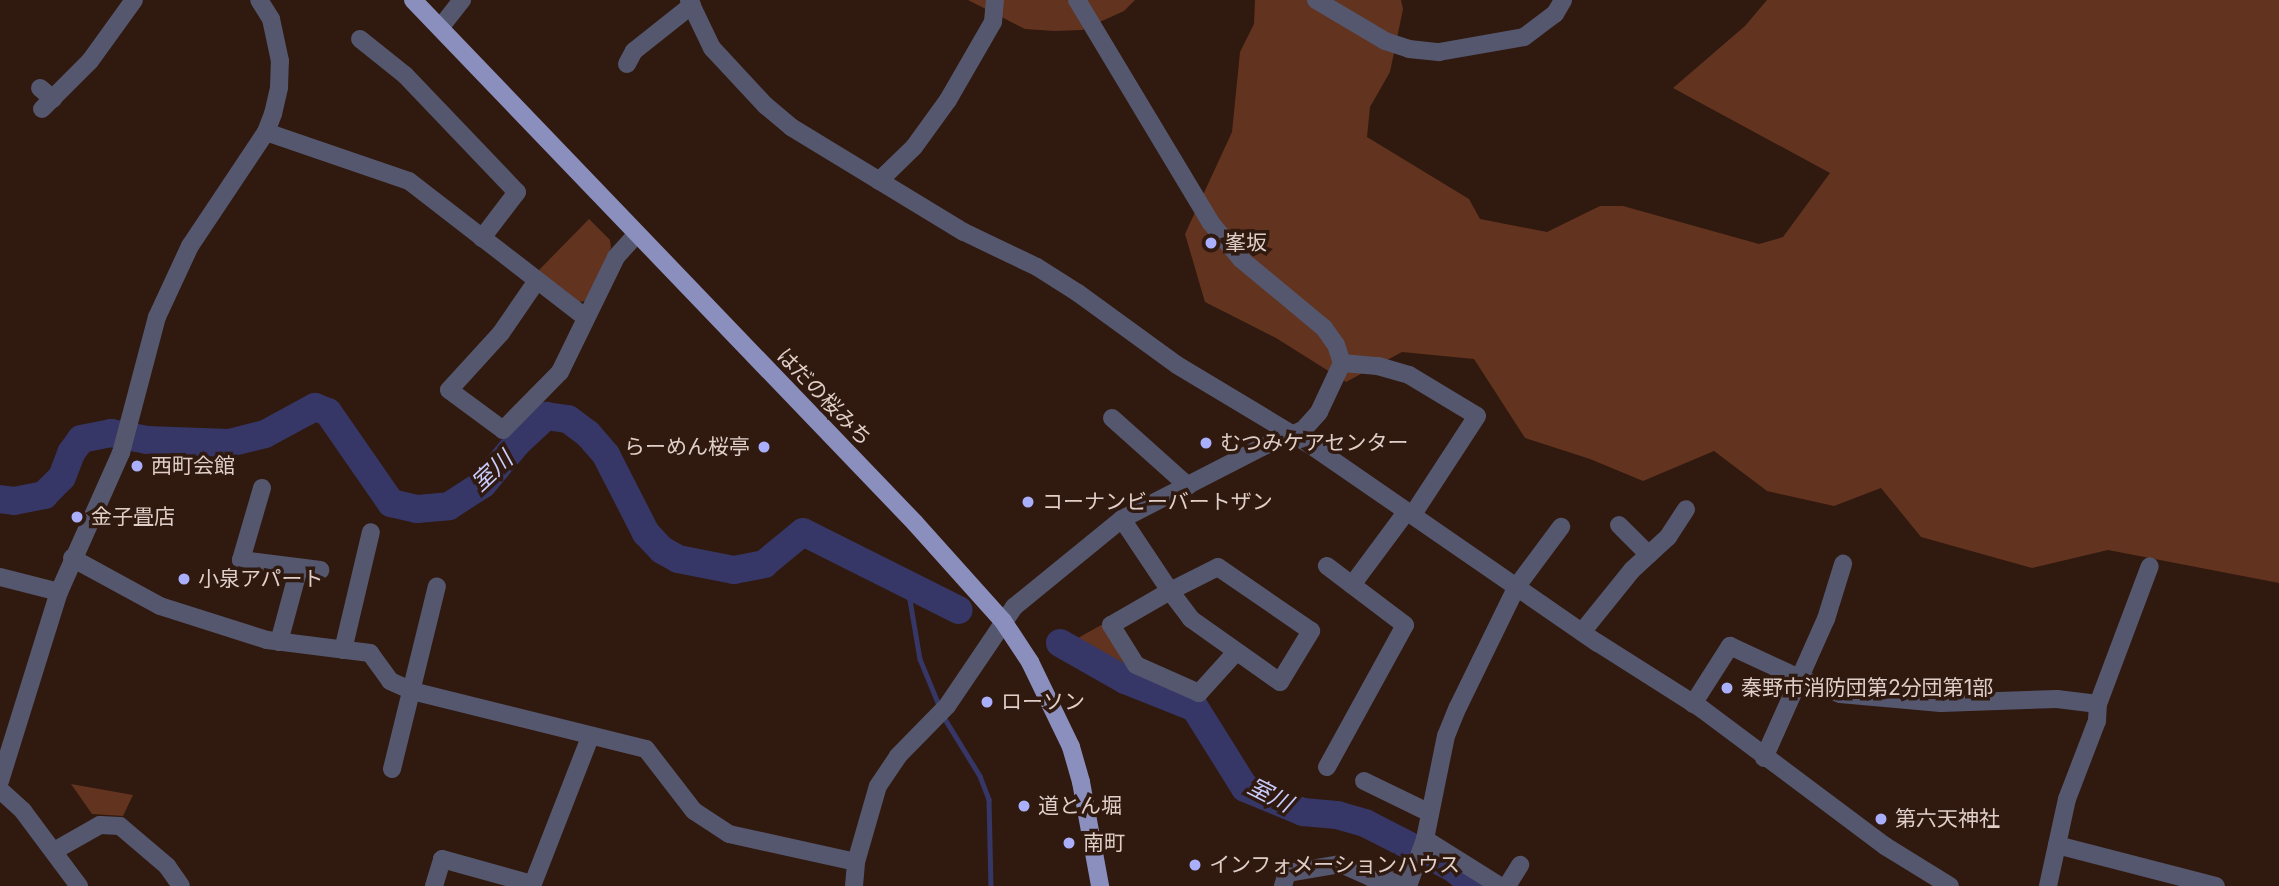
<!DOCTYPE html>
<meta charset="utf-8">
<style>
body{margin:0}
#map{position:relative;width:2279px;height:886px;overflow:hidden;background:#30190f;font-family:Inter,"Noto Sans JP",sans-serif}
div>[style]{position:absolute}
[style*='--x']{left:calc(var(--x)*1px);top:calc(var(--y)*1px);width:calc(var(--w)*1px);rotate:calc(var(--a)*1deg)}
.green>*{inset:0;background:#62331e}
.stream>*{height:4.5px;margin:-2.25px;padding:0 2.25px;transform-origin:2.25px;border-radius:2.25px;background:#363766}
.river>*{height:28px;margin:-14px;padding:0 14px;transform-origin:14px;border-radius:14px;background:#363766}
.minor>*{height:18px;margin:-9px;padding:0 9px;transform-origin:9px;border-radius:9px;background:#55576e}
.major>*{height:18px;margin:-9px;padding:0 9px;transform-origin:9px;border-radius:9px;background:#8b8fbd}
.dots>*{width:19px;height:19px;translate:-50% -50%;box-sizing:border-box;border:4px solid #30190f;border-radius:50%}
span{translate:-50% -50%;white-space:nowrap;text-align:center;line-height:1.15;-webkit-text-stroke:7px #30190f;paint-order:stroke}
.poi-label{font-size:21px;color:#dfcfc8}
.left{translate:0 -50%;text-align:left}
.right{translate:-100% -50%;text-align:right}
.street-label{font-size:21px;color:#dfcfc8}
.water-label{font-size:23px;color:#c8ccfc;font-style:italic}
</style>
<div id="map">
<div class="green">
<i style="clip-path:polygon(968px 0,1135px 0,1124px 11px,1082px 30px,1054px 31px,1025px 29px)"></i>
<i style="clip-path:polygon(1255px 0,1401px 0,1403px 9px,1390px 72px,1370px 107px,1367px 137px,1469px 199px,1480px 219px,1547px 232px,1600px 206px,1623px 206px,1759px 244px,1783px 237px,1830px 173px,1673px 88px,1745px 26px,1767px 0,2279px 0,2279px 583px,2108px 550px,2032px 568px,1921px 537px,1881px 488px,1834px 506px,1767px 491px,1714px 451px,1643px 481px,1590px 459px,1525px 438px,1474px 359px,1402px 352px,1346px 382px,1276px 338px,1205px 302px,1185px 234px,1232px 132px,1240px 52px,1254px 24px)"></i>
<i style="clip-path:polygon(589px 219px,610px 240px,611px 248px,585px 301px,579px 302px,538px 271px)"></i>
<i style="clip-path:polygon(1103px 624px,1125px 665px,1076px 642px,1078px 638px)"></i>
<i style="clip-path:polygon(71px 784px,133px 795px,123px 816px,92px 814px)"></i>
</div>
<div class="stream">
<i style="--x:912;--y:586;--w:14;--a:98"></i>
<i style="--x:910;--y:600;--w:60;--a:80.4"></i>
<i style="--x:920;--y:659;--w:50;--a:67.6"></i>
<i style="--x:945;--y:719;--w:67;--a:58.4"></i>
<i style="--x:980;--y:776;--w:25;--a:69"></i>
<i style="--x:989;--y:799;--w:87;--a:88.7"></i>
</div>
<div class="river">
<i style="--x:0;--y:499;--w:14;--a:8"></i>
<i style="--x:14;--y:501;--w:31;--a:-11"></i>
<i style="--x:44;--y:495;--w:25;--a:-45"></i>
<i style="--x:62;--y:477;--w:26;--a:-69"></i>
<i style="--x:71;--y:453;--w:17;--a:-54"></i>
<i style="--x:81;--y:439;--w:31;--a:-11"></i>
<i style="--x:111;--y:433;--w:37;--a:11"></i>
<i style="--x:147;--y:440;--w:82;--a:2.1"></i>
<i style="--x:229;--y:443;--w:37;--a:-14"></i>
<i style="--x:265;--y:434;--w:57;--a:-28.4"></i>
<i style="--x:315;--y:407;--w:14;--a:21"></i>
<i style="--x:328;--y:412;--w:111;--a:55.3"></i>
<i style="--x:391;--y:503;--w:27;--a:13"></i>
<i style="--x:417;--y:509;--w:32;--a:-5"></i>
<i style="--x:449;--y:506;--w:40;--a:-32.9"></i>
<i style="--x:483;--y:484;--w:53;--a:-50.3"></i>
<i style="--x:517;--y:443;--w:40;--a:-43"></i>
<i style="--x:546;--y:416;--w:22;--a:8"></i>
<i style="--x:568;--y:419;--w:25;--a:37"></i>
<i style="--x:588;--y:434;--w:28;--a:49"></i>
<i style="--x:606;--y:455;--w:88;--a:62.9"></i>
<i style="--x:646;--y:533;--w:23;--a:47"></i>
<i style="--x:662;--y:550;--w:18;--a:29"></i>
<i style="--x:678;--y:559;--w:57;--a:11.1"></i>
<i style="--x:734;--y:570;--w:31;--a:-11"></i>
<i style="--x:764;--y:564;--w:50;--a:-39.4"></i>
<i style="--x:803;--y:532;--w:174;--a:26.6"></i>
<i style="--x:1060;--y:643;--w:75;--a:29.6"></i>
<i style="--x:1125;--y:680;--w:75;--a:21.8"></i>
<i style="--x:1195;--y:708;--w:94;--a:58"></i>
<i style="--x:1245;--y:788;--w:63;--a:22.5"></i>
<i style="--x:1303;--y:812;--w:34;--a:5"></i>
<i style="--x:1337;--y:815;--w:29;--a:16"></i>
<i style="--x:1365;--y:823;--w:99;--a:27.1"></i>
<i style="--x:1453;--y:868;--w:28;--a:39"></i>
</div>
<div class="minor">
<i style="--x:689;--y:0;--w:53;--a:64.4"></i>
<i style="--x:712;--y:48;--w:78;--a:47.1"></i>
<i style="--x:765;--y:105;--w:34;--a:40"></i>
<i style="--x:791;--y:127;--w:202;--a:31.3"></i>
<i style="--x:964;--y:232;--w:81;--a:25.6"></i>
<i style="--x:1037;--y:267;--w:49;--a:32.4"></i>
<i style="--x:1078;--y:293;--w:122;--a:36"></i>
<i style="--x:1177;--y:365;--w:157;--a:31"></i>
<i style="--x:1312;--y:446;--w:347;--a:34.6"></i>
<i style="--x:1598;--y:643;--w:123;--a:32.4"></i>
<i style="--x:1702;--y:709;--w:229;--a:36.8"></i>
<i style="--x:1885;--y:846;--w:76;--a:31.6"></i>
<i style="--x:1316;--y:0;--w:80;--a:30.7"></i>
<i style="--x:1385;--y:41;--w:25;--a:18"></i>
<i style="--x:1409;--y:49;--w:30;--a:6"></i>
<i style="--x:1439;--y:52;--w:86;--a:-10"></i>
<i style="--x:1524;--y:37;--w:39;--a:-37"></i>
<i style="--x:1555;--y:14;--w:16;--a:-60"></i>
<i style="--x:440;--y:28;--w:36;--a:-52"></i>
<i style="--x:360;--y:39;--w:58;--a:38.7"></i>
<i style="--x:405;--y:75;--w:162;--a:46.3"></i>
<i style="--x:517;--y:192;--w:58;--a:127.3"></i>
<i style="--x:627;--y:64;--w:15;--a:-62"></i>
<i style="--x:634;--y:51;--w:74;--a:-38.4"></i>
<i style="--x:40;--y:88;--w:17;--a:40"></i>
<i style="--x:42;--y:109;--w:68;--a:-45"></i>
<i style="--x:90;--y:61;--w:75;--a:-54.2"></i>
<i style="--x:266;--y:132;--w:151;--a:18.9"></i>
<i style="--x:409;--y:181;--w:222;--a:37.7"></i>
<i style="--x:879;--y:181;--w:49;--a:-44.2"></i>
<i style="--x:914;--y:147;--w:58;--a:-54.1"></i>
<i style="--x:948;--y:100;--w:90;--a:-60"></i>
<i style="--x:993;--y:22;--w:22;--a:-85"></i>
<i style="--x:536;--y:282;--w:62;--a:124.5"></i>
<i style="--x:501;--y:333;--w:77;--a:132.4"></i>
<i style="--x:449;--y:390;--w:67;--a:36.5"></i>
<i style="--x:503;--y:430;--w:81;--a:-45.5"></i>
<i style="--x:560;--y:372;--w:128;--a:-64"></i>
<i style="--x:616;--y:257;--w:30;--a:-48"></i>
<i style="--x:1342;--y:363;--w:36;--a:5"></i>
<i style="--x:1378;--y:366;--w:32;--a:16"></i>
<i style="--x:1409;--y:375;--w:79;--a:31.1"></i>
<i style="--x:1477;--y:416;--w:117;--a:123.1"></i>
<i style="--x:1112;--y:418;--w:102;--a:41.8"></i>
<i style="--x:262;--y:488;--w:75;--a:106.3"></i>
<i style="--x:241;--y:560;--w:80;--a:7.2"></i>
<i style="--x:1122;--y:519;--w:87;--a:56.3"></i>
<i style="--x:1170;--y:591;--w:35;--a:53"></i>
<i style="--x:1191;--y:619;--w:109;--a:35.3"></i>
<i style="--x:1280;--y:682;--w:60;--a:-58.7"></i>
<i style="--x:1311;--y:631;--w:113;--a:-145.5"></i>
<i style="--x:1218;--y:567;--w:54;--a:153.4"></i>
<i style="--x:1170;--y:591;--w:68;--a:150"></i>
<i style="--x:1111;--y:625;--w:47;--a:58"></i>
<i style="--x:1136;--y:665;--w:69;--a:24"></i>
<i style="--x:1199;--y:693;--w:55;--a:-47.9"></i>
<i style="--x:1619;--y:525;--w:42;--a:45"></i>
<i style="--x:72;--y:558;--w:100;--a:28.6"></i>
<i style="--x:160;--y:606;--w:112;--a:17.6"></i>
<i style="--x:267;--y:640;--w:104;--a:7.2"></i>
<i style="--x:370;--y:653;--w:34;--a:54"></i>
<i style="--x:390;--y:681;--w:24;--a:24"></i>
<i style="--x:412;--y:691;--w:241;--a:13.9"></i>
<i style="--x:646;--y:749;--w:78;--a:52.3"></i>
<i style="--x:694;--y:811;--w:42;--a:33.3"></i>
<i style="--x:729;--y:834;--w:130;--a:12.4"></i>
<i style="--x:0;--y:577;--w:61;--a:14.3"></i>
<i style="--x:1352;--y:585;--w:92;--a:-53.4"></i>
<i style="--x:1582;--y:632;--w:80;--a:-51.1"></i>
<i style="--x:1632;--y:570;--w:49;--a:-42.5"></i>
<i style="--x:1668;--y:537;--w:33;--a:-57"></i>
<i style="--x:279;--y:642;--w:77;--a:-74.9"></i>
<i style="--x:343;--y:650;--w:121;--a:-76.7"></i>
<i style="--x:1693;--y:704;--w:69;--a:-57.5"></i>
<i style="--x:1730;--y:646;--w:76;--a:24.9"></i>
<i style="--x:1799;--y:678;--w:44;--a:21.3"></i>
<i style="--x:1840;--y:694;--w:101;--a:5.1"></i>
<i style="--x:1941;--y:703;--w:116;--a:-2"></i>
<i style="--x:2057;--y:699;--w:41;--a:7"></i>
<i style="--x:1764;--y:758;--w:152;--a:-66"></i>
<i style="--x:1826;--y:619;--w:58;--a:-72.8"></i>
<i style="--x:1327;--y:767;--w:162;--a:-61.2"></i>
<i style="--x:1405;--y:625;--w:98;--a:-142.9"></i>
<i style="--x:392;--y:769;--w:188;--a:-76.2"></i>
<i style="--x:0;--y:781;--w:198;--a:-72.7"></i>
<i style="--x:59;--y:592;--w:152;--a:-66"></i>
<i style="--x:121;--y:453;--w:141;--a:-75.2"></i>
<i style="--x:157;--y:317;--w:78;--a:-65.1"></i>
<i style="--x:190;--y:246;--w:137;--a:-56.3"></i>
<i style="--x:266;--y:132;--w:19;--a:-69"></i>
<i style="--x:273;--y:114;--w:28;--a:-77"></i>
<i style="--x:279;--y:87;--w:26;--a:-88"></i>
<i style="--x:280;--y:61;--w:43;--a:-102.1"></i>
<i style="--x:271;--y:19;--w:22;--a:-122"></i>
<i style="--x:1364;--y:781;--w:73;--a:25.9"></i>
<i style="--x:0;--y:790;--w:31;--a:42"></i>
<i style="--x:23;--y:811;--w:94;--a:53.3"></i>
<i style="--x:1425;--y:839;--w:89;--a:32.1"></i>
<i style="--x:2057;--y:845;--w:164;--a:14.5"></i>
<i style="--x:54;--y:851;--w:53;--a:-29.5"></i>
<i style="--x:100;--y:825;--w:20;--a:3"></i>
<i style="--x:120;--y:826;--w:62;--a:40.4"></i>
<i style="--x:167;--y:866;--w:24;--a:55"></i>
<i style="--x:434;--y:886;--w:28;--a:-73"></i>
<i style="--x:442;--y:859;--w:93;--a:15.5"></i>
<i style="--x:532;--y:886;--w:160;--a:-68.7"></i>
<i style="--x:854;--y:886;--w:24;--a:-85"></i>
<i style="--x:856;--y:862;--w:79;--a:-73.9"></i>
<i style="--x:878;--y:786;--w:36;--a:-56"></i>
<i style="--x:898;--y:756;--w:70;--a:-45.6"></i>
<i style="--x:947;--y:706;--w:120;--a:-55.9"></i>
<i style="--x:1014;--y:607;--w:139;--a:-39.2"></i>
<i style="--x:1122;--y:519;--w:157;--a:-27.2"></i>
<i style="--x:1262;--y:447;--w:44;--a:-22.5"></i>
<i style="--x:1303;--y:430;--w:24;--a:-48"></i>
<i style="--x:1319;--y:412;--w:54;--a:-64.9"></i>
<i style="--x:1342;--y:363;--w:19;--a:-108"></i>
<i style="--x:1336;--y:345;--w:21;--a:-125"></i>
<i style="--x:1324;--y:328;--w:108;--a:-140.3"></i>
<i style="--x:1241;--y:259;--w:47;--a:-129.8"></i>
<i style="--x:1211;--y:223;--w:260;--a:-121"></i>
<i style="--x:1283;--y:886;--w:14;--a:-73"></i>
<i style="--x:1287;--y:873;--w:55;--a:-9.5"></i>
<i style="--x:1341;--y:864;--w:32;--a:24"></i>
<i style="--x:1370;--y:877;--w:38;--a:9"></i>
<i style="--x:1408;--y:886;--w:50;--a:-70.1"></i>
<i style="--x:1425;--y:839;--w:105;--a:-78.5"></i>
<i style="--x:1446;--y:736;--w:31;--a:-68"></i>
<i style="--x:1458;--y:707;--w:135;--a:-64"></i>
<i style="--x:1517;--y:586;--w:74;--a:-53.3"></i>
<i style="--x:1507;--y:886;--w:25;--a:-58"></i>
<i style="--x:2048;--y:886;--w:89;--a:-77.7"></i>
<i style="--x:2067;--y:799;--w:84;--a:-69"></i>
<i style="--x:2097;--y:721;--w:17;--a:-87"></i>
<i style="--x:2098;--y:704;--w:147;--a:-69.4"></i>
</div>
<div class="major">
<i style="--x:413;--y:0;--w:725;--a:46.17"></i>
<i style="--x:915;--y:523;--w:132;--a:48.1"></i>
<i style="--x:1003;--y:621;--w:49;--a:56.6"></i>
<i style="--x:1030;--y:662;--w:94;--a:64.2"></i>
<i style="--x:1071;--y:747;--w:36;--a:74"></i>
<i style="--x:1081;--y:782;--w:106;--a:79.6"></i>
</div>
<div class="dots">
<i style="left:1211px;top:243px;background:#aaaffb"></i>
<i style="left:1206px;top:443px;background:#aaaffb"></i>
<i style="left:764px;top:447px;background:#aaaffb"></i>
<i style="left:137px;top:466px;background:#aaaffb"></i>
<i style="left:1028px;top:502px;background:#aaaffb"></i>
<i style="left:77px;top:517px;background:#aaaffb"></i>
<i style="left:184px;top:579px;background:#aaaffb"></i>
<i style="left:1727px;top:688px;background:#aaaffb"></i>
<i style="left:987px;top:702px;background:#aaaffb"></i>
<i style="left:1024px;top:806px;background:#aaaffb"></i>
<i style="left:1881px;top:819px;background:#aaaffb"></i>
<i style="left:1069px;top:843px;background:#aaaffb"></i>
<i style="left:1195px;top:865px;background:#aaaffb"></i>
</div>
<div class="poi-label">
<span class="left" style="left:1225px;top:243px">峯坂</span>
<span class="left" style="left:1220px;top:443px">むつみケアセンター</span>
<span class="right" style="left:750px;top:447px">らーめん桜亭</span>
<span class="left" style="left:151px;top:466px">西町会館</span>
<span class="left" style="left:1042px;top:502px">コーナンビーバートザン</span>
<span class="left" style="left:91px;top:517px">金子畳店</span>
<span class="left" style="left:198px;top:579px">小泉アパート</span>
<span class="left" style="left:1741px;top:688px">秦野市消防団第2分団第1部</span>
<span class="left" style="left:1001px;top:702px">ローソン</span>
<span class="left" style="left:1038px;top:806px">道とん堀</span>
<span class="left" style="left:1895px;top:819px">第六天神社</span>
<span class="left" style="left:1083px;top:843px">南町</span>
<span class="left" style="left:1209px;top:865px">インフォメーションハウス</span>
</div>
<div class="street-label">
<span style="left:824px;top:397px;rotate:46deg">はだの桜みち</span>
</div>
<div class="water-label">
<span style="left:492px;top:471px;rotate:-43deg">室川</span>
<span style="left:1270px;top:795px;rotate:27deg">室川</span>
</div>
</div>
